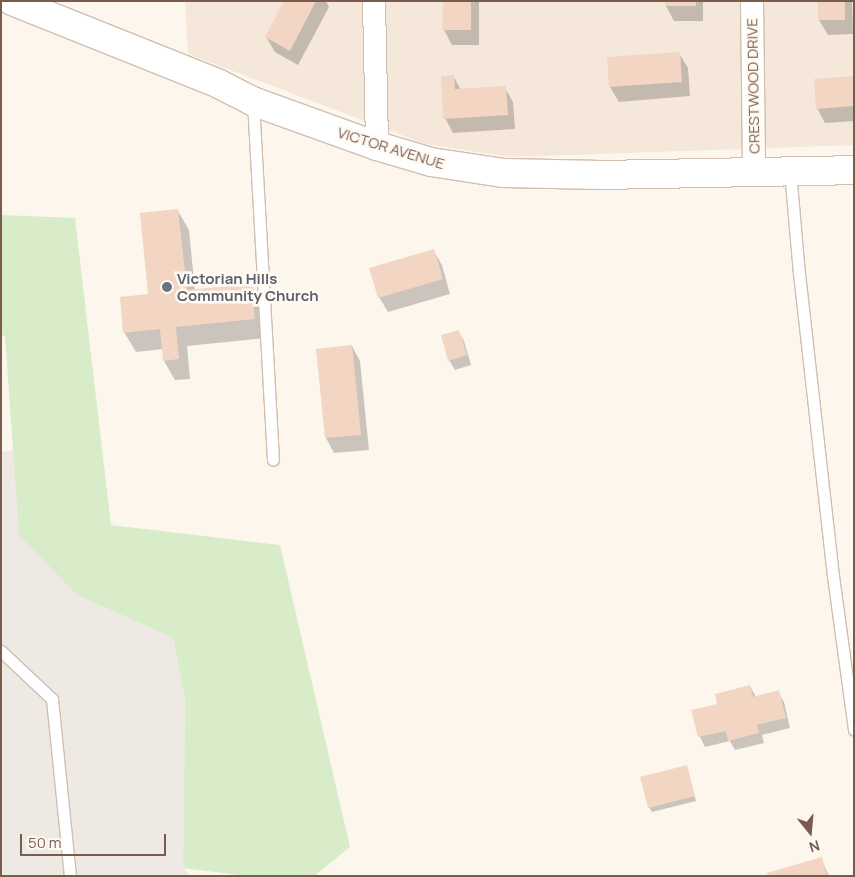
<!DOCTYPE html>
<style>
body{margin:0}
#map{position:relative;width:855px;height:877px;overflow:hidden;background:#fdf6ec;font-family:Manrope,sans-serif}
div>[style]{position:absolute}
[style*='--x']{left:calc(var(--x)*1px);top:calc(var(--y)*1px);width:calc(var(--w)*1px);rotate:calc(var(--a)*1deg)}
.residential>*{inset:0;background:#f5e8da}
.industrial>*{inset:0;background:#efe9e4}
.green>*{inset:0;background:#d8ecc9}
.shadow>*{inset:0;background:#0003}
.building>*{inset:0;background:#f3d5c3}
.roads{filter:drop-shadow(1px 0 #d1beb0) drop-shadow(-1px 0 #d1beb0) drop-shadow(0 1px #d1beb0) drop-shadow(0 -1px #d1beb0)}
.lane>*{height:11px;margin:-5.5px;padding:0 5.5px;transform-origin:5.5px;border-radius:5.5px;background:#fff}
.street>*{height:22px;margin:-11px;padding:0 11px;transform-origin:11px;border-radius:11px;background:#fff}
.secondary>*{height:28px;margin:-14px;padding:0 14px;transform-origin:14px;border-radius:14px;background:#fff}
.dots>*{width:14px;height:14px;translate:-50% -50%;box-sizing:border-box;border:2px solid #fffaf3;border-radius:50%}
span{translate:-50% -50%;white-space:nowrap;text-align:center;line-height:1.15;-webkit-text-stroke:5px #fffaf3;paint-order:stroke}
.street-label{font-size:15px;color:#7a5c4d}
.worship-label{font-size:15px;color:#5b616d;font-weight:700}
.left{translate:0 -50%;text-align:left}
.frame{position:absolute;inset:0;border:2px solid #7a5c4d;pointer-events:none}
.north{position:absolute;left:785px;top:807px;width:50px;height:50px;-webkit-text-stroke:4px #fffaf3;paint-order:stroke;rotate:163deg;font-size:14px;font-weight:700;line-height:20px;text-align:center;color:#7a5c4d}
.north::after{content:'';display:block;margin:auto;width:18px;height:22px;background:#7a5c4d;clip-path:polygon(50% 0,100% 100%,50% 72%,0 100%)}
.scale{position:absolute;left:20px;top:834px;width:146px;height:22px;box-sizing:border-box;border:2px solid #7a5c4d;border-top:0;padding-left:6px;font-size:15px;line-height:18px;white-space:nowrap;color:#7a5c4d;-webkit-text-stroke:4px #fffaf3;paint-order:stroke}
</style>
<div id="map">
<div class="residential">
<i style="clip-path:polygon(185px 1px,854px 1px,854px 145px,510px 157px,425px 144px,188px 54px)"></i>
</div>
<div class="industrial">
<i style="clip-path:polygon(13px 450px,20px 535px,77px 595px,173px 638px,185px 699px,183px 868px,190px 876px,1px 876px,1px 452px)"></i>
</div>
<div class="green">
<i style="clip-path:polygon(1px 215px,75px 218px,111px 525px,280px 545px,350px 847px,314px 876px,247px 876px,183px 868px,185px 699px,173px 638px,77px 595px,19px 535px,5px 336px,1px 335px)"></i>
</div>
<div class="shadow">
<i style="clip-path:polygon(286px 1px,326px 1px,329px 7px,298px 65px,275px 52px,266px 37px)"></i>
<i style="clip-path:polygon(444px 1px,479px 1px,479px 45px,452px 45px,444px 30px)"></i>
<i style="clip-path:polygon(666px 1px,703px 1px,703px 21px,674px 21px,666px 6px)"></i>
<i style="clip-path:polygon(819px 1px,852px 1px,853px 34px,828px 35px,819px 20px)"></i>
<i style="clip-path:polygon(679px 53px,688px 68px,690px 96px,619px 102px,610px 87px,608px 58px)"></i>
<i style="clip-path:polygon(453px 76px,461px 90px,505px 88px,513px 102px,515px 129px,453px 133px,445px 118px)"></i>
<i style="clip-path:polygon(854px 78px,854px 121px,825px 123px,817px 108px)"></i>
<i style="clip-path:polygon(178px 211px,189px 230px,195px 291px,251px 285px,262px 304px,265px 338px,187px 346px,190px 379px,175px 380px,164px 361px,163px 349px,136px 352px,124px 332px,149px 295px)"></i>
<i style="clip-path:polygon(433px 250px,442px 265px,450px 294px,388px 312px,379px 297px)"></i>
<i style="clip-path:polygon(458px 331px,464px 341px,471px 365px,455px 370px,449px 360px)"></i>
<i style="clip-path:polygon(352px 346px,360px 361px,369px 450px,334px 453px,326px 438px)"></i>
<i style="clip-path:polygon(750px 686px,756px 697px,778px 692px,784px 702px,790px 728px,762px 735px,764px 743px,735px 750px,730px 741px,705px 747px,700px 737px,693px 711px,719px 704px)"></i>
<i style="clip-path:polygon(686px 766px,696px 801px,652px 812px,649px 807px)"></i>
<i style="clip-path:polygon(821px 858px,829px 876px,769px 876px)"></i>
</div>
<div class="building">
<i style="clip-path:polygon(284px 1px,316px 1px,290px 51px,265px 37px)"></i>
<i style="clip-path:polygon(443px 1px,471px 1px,471px 30px,442px 30px)"></i>
<i style="clip-path:polygon(665px 1px,696px 1px,696px 6px,665px 6px)"></i>
<i style="clip-path:polygon(818px 1px,845px 1px,845px 20px,818px 20px)"></i>
<i style="clip-path:polygon(680px 52px,682px 82px,609px 87px,607px 57px)"></i>
<i style="clip-path:polygon(454px 75px,455px 89px,506px 86px,508px 115px,443px 119px,441px 76px)"></i>
<i style="clip-path:polygon(854px 76px,854px 106px,816px 109px,814px 79px)"></i>
<i style="clip-path:polygon(178px 209px,187px 290px,251px 284px,255px 319px,176px 327px,179px 359px,163px 361px,160px 329px,123px 333px,120px 297px,148px 294px,140px 213px)"></i>
<i style="clip-path:polygon(434px 249px,443px 279px,378px 298px,369px 268px)"></i>
<i style="clip-path:polygon(459px 330px,467px 355px,448px 361px,441px 335px)"></i>
<i style="clip-path:polygon(352px 345px,361px 435px,325px 438px,316px 349px)"></i>
<i style="clip-path:polygon(750px 685px,753px 697px,779px 690px,786px 718px,757px 725px,759px 733px,728px 741px,726px 731px,698px 737px,691px 710px,717px 704px,715px 694px)"></i>
<i style="clip-path:polygon(687px 765px,695px 796px,648px 808px,640px 777px)"></i>
<i style="clip-path:polygon(822px 857px,827px 876px,768px 876px,767px 873px)"></i>
</div>
<div class="roads">
<div class="lane">
<i style="--x:253;--y:102;--w:358;--a:86.8"></i>
<i style="--x:790;--y:171;--w:102;--a:85"></i>
<i style="--x:799;--y:273;--w:305;--a:83.6"></i>
<i style="--x:833;--y:576;--w:155;--a:82.2"></i>
<i style="--x:1;--y:651;--w:70;--a:43.3"></i>
<i style="--x:52;--y:699;--w:178;--a:84.2"></i>
</div>
<div class="street">
<i style="--x:374;--y:1;--w:145;--a:88.8"></i>
<i style="--x:752;--y:1;--w:171;--a:89.3"></i>
</div>
<div class="secondary">
<i style="--x:12;--y:1;--w:223;--a:21.8"></i>
<i style="--x:219;--y:84;--w:37;--a:27"></i>
<i style="--x:252;--y:101;--w:133;--a:19.8"></i>
<i style="--x:377;--y:146;--w:56;--a:16.5"></i>
<i style="--x:431;--y:162;--w:74;--a:8.6"></i>
<i style="--x:504;--y:173;--w:97;--a:1.2"></i>
<i style="--x:601;--y:175;--w:253;--a:-1.1"></i>
</div>
</div>
<div class="dots">
<i style="left:167px;top:287px;background:#6b7280"></i>
</div>
<div class="street-label">
<span style="left:753px;top:86px;rotate:-91deg">CRESTWOOD DRIVE</span>
<span style="left:391px;top:148px;rotate:17deg">VICTOR AVENUE</span>
</div>
<div class="worship-label">
<span class="left" style="left:177px;top:287px">Victorian Hills<br>Community Church</span>
</div>
<div class="frame"></div>
<div class="north">N</div>
<div class="scale">50 m</div>
</div>
